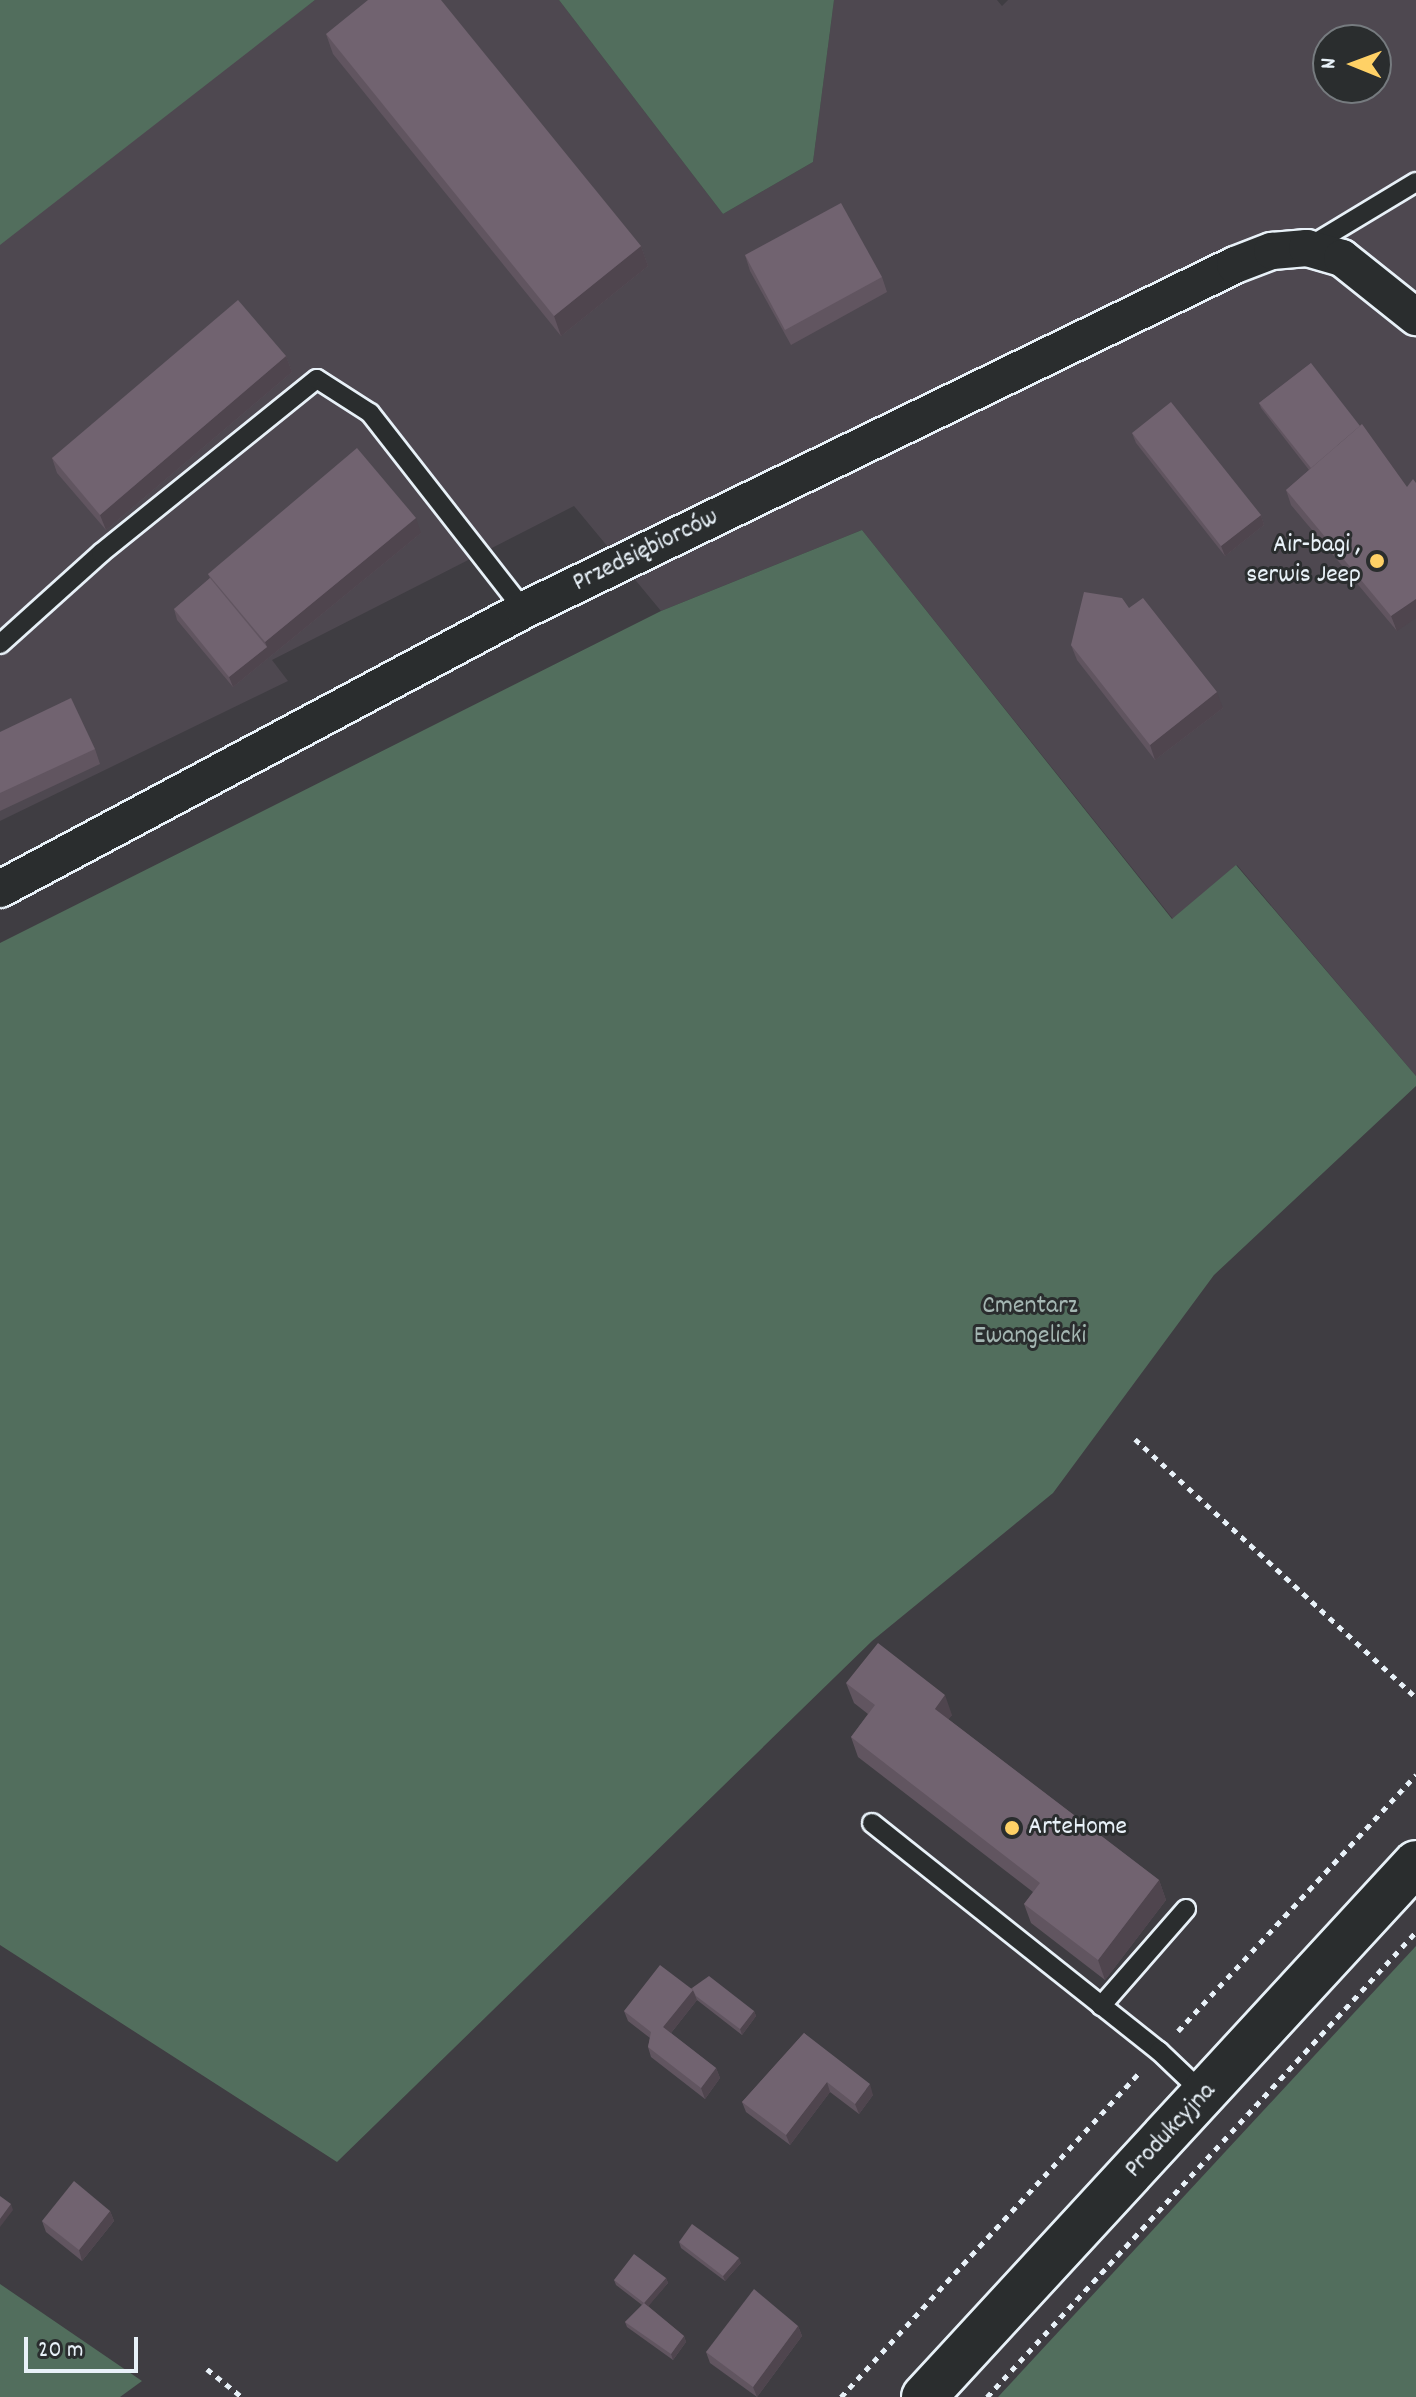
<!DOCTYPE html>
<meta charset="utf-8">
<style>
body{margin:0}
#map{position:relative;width:1416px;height:2397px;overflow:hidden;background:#3f3d42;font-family:Dekko,sans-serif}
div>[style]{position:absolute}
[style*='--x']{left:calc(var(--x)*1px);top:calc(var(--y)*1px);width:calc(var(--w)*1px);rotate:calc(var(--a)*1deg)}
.built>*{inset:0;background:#4e4850}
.green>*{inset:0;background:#526e5d}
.path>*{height:5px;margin-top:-2.5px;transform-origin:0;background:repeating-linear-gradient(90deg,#e8f1f8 0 6px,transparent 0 12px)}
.roads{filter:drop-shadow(2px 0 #e8f1f8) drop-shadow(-2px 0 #e8f1f8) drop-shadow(0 2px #e8f1f8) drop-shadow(0 -2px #e8f1f8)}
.service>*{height:18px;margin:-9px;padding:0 9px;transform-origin:9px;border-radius:9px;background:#2a2d2e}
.minor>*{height:36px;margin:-18px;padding:0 18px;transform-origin:18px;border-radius:18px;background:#2a2d2e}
.tertiary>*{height:44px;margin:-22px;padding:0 22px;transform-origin:22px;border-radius:22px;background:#2a2d2e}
.wall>*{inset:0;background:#615560}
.shaded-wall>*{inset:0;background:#4f454e}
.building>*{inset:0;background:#716370}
.dots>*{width:22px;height:22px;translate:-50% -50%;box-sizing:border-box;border:4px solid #2a2d2e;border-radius:50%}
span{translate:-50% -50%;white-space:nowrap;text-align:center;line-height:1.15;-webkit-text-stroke:6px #2a2d2e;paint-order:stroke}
.poi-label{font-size:26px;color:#e8f1f8}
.right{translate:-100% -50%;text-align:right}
.left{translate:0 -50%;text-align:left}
.street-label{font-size:26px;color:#e8f1f8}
.park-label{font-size:26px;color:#a4b6b2}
.north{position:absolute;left:1312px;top:24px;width:80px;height:80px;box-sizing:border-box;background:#2a2d2e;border:2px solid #767b7f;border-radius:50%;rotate:271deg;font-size:22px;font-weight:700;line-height:32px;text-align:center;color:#e8f1f8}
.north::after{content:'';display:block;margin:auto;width:28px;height:36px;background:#ffd166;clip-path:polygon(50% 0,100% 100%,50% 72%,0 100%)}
.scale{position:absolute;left:24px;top:2337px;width:114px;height:36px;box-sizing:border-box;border:4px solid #e8f1f8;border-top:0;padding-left:10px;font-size:24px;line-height:28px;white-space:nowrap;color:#e8f1f8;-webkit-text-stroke:6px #2a2d2e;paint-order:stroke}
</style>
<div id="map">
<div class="built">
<i style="clip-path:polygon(evenodd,0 0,171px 108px,315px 0,559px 0,723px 214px,813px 162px,834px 0,997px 0,1002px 6px,1008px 0,1416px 0,1416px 1076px,1237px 865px,1173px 919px,862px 530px,661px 611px,574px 506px,272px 660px,288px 681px,0 821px,0 0,1328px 40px,1376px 40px,1376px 88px,1328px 88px,1328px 40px)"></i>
</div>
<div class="green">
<i style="clip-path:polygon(0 0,315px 0,0 245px)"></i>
<i style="clip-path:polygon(559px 0,834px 0,813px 162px,723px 214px)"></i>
<i style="clip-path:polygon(862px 530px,1172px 919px,1236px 865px,1416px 1076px,1416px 1086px,1214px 1275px,1053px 1493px,872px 1641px,337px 2162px,0 1945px,0 943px,661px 611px)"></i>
<i style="clip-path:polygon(1416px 1946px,1416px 2397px,998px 2397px)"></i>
<i style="clip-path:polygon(0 2284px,142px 2381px,120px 2397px,0 2397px)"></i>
</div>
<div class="path">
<i style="--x:1135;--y:1439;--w:381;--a:42.6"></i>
<i style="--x:1178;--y:2031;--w:350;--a:-47.1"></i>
<i style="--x:207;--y:2369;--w:45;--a:38.7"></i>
<i style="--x:841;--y:2397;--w:443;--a:-47.4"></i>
<i style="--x:987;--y:2397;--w:633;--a:-47.31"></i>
</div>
<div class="roads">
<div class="service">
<i style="--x:1310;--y:246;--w:124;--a:-31.1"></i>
<i style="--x:0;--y:644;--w:136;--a:-42"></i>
<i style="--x:101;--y:553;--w:277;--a:-38.9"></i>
<i style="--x:317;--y:379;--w:63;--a:32.7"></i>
<i style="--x:370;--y:413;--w:250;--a:52"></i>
<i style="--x:872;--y:1823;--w:367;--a:38.5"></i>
<i style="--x:1159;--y:2051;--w:62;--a:43.7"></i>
<i style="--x:1101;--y:2006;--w:129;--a:-48.8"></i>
</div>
<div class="minor">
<i style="--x:0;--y:889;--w:594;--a:-28.03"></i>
<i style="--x:524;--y:610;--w:790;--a:-25.88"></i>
<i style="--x:1235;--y:265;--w:40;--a:-21"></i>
<i style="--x:1272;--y:251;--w:35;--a:-5"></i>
<i style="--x:1307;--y:248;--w:36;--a:16"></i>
<i style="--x:1342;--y:258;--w:95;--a:38.6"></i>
</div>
<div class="tertiary">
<i style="--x:924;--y:2397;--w:726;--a:-47.34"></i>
</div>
</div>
<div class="wall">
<i style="clip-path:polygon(326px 34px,641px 246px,648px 266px,561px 336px,333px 54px)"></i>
<i style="clip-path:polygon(745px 255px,882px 277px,887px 292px,791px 345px,750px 271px)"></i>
<i style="clip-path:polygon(286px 356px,292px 372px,106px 530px,57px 473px,52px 458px)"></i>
<i style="clip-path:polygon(1311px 363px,1397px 631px,1291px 505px,1286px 490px,1309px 470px,1261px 408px,1259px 403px)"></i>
<i style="clip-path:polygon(1132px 433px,1261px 515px,1264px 525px,1225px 556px,1136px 443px)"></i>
<i style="clip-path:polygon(421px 533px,233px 687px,177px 620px,174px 609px,210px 578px,208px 574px)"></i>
<i style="clip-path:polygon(1129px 608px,1223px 708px,1155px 760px,1077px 660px,1071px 645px)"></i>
<i style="clip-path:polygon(0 732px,95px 749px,100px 764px,0 811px)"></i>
<i style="clip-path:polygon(846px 1683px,952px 1715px,948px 1719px,1159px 1880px,1166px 1900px,1105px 1980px,1031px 1923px,1024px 1904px,1033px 1892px,858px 1757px,851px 1737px,868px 1714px,854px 1703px)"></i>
<i style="clip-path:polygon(692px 1988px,754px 2011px,756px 2016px,742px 2035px,697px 2000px,671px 2033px,716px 2068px,720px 2078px,705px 2099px,651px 2057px,648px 2047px,650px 2038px,628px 2021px,624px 2011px)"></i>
<i style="clip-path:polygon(804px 2033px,873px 2095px,859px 2114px,830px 2092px,790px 2145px,746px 2112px,742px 2102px)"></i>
<i style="clip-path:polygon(110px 2211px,114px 2221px,82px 2261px,46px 2232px,42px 2221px)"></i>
<i style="clip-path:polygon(679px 2242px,741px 2263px,725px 2281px,681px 2248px)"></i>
<i style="clip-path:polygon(666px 2278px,668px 2283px,648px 2306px,684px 2336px,686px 2342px,673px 2360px,627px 2327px,625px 2322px,642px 2305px,616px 2285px,614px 2280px)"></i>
<i style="clip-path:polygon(798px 2326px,802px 2336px,757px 2397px,710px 2363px,706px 2352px)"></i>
</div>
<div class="shaded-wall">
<i style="clip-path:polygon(641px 246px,648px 266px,561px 336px,554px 316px)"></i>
<i style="clip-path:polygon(286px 356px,292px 372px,106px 530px,100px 515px)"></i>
<i style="clip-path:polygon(1261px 515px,1264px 525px,1225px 556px,1221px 546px)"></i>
<i style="clip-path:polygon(416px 518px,421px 533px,233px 687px,229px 677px,267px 647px,265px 642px)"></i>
<i style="clip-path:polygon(1416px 599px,1416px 618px,1397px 631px,1391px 616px)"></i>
<i style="clip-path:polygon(1217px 692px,1223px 708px,1155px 760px,1150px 745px)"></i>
<i style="clip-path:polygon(945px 1695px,952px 1715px,942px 1728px,935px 1709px)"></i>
<i style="clip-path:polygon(1159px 1880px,1166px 1900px,1105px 1980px,1098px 1960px)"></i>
<i style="clip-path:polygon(693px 1990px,697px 2000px,667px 2038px,663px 2027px)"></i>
<i style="clip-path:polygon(754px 2011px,756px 2016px,742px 2035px,740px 2029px)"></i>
<i style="clip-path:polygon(716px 2068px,720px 2078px,705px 2099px,701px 2088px)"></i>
<i style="clip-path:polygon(827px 2082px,830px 2092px,790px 2145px,786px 2135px)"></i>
<i style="clip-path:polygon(870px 2084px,873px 2095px,859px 2114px,855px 2104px)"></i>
<i style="clip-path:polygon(11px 2204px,13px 2210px,0 2227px,0 2219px)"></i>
<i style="clip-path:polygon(110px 2211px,114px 2221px,82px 2261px,79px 2250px)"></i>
<i style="clip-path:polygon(739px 2258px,741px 2263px,725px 2281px,723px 2276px)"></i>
<i style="clip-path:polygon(666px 2278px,668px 2283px,646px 2309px,644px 2303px)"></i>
<i style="clip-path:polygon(798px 2326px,802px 2336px,757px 2397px,753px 2387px)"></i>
<i style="clip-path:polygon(684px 2336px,686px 2342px,673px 2360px,671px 2354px)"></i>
</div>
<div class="building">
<i style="clip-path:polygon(368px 0,441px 0,641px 246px,554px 316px,326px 34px)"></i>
<i style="clip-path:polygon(841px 203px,882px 277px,785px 330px,745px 255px)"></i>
<i style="clip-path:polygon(238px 300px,286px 356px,100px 515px,52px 458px)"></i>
<i style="clip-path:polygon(1311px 363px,1360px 426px,1311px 468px,1259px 403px)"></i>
<i style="clip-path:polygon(1171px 402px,1261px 515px,1221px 546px,1132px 433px)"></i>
<i style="clip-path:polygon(1362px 424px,1407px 487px,1413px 479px,1416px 483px,1416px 599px,1391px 616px,1286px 490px)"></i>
<i style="clip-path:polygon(357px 448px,416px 518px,265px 642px,208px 574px)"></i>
<i style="clip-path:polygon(210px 578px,267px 647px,229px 677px,174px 609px)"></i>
<i style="clip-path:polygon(1084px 592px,1122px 598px,1129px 608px,1143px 598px,1217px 692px,1150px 745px,1071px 645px)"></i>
<i style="clip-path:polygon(71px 698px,95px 749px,0 793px,0 732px)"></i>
<i style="clip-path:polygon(878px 1643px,945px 1695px,935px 1709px,1159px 1880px,1098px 1960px,1024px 1904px,1040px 1883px,851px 1737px,875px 1705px,846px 1683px)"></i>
<i style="clip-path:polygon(660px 1965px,693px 1990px,663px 2027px,716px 2068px,701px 2088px,648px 2047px,651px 2032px,624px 2011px)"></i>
<i style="clip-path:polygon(709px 1976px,754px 2011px,740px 2029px,696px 1996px,692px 1988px)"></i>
<i style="clip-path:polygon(804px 2033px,870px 2084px,855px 2104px,827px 2082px,786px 2135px,742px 2102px)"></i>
<i style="clip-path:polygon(74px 2181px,110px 2211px,79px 2250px,42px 2221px)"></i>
<i style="clip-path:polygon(0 2196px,11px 2204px,0 2219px)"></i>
<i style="clip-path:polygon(692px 2224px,739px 2258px,723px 2276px,679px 2242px)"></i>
<i style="clip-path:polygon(634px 2254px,666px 2278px,644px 2303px,684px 2336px,671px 2354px,625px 2322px,644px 2303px,614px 2280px)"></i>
<i style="clip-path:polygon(754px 2289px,798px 2326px,753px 2387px,706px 2352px)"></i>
</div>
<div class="dots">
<i style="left:1377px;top:561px;background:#ffd166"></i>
<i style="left:1012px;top:1828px;background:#ffd166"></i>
</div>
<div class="poi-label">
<span class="right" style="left:1361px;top:561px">Air-bagi ,<br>serwis Jeep</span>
<span class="left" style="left:1028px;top:1828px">ArteHome</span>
</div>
<div class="street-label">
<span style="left:646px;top:551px;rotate:-26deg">Przedsiębiorców</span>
<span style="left:1171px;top:2131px;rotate:-47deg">Produkcyjna</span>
</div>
<div class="park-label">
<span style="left:1030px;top:1322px">Cmentarz<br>Ewangelicki</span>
</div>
<div class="north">N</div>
<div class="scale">20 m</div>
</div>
